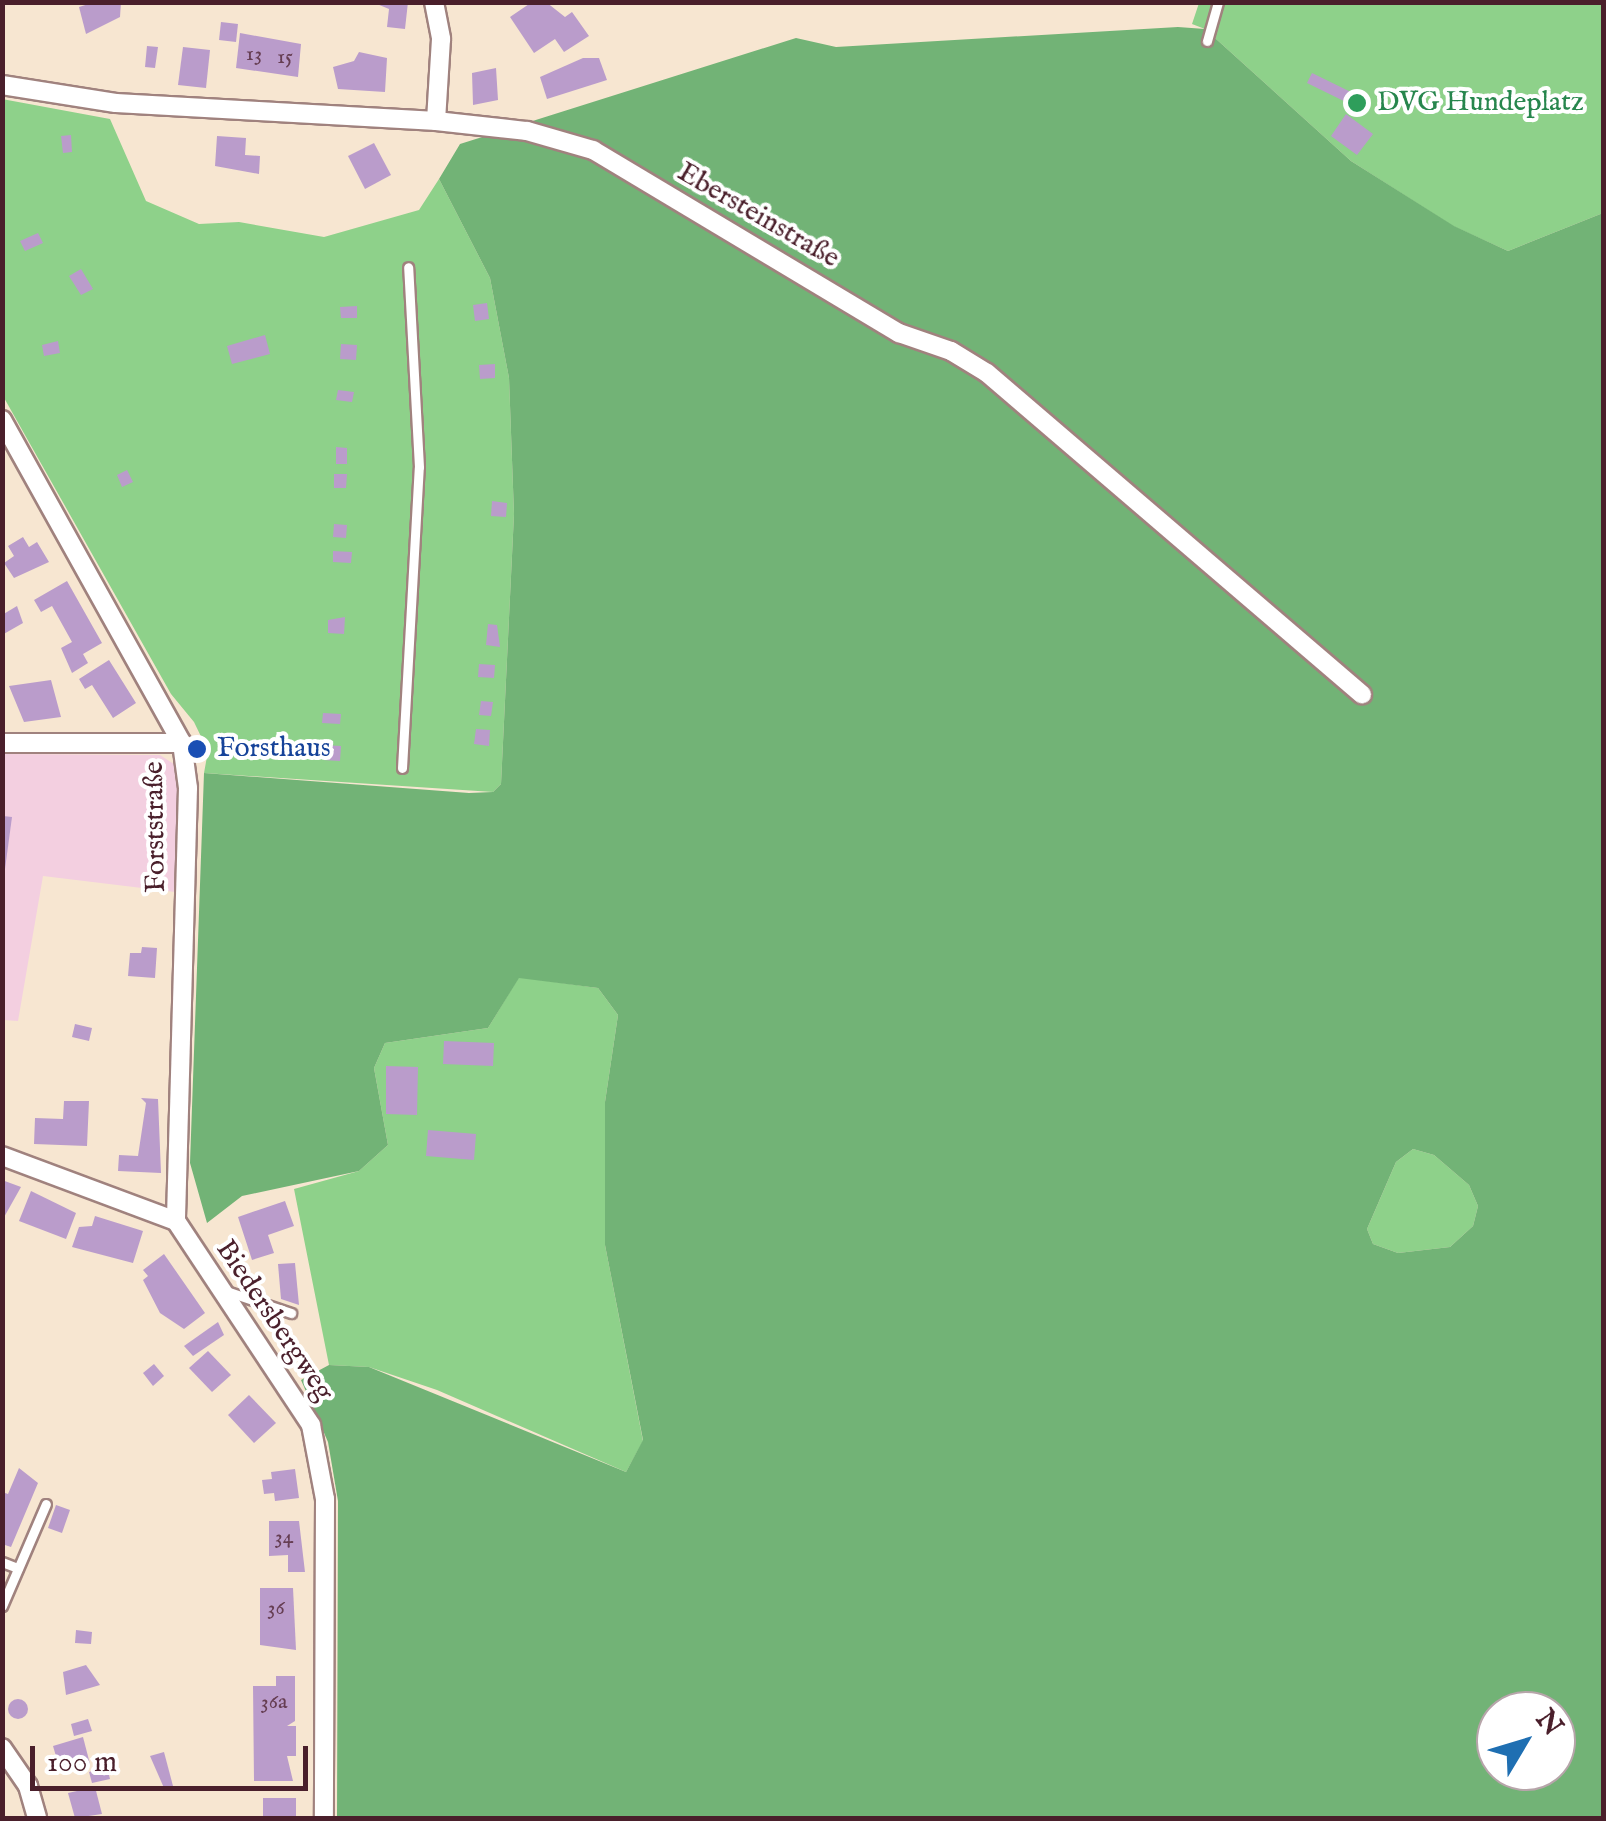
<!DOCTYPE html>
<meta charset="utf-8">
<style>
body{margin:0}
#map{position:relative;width:1606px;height:1821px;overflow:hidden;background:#f7e6d1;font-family:"IM FELL English",serif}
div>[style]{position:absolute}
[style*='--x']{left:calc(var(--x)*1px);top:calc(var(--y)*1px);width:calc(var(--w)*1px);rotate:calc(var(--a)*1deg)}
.built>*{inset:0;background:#f3cfe0}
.green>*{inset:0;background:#8ed18a}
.forest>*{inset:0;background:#72b376}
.building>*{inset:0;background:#ba9ccb}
.round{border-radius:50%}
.roads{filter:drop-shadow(2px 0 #a0827e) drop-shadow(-2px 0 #a0827e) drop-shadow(0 2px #a0827e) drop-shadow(0 -2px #a0827e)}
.service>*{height:9px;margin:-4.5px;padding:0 4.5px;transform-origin:4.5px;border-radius:4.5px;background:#fff}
.minor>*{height:18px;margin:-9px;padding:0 9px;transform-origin:9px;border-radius:9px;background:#fff}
.dots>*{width:28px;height:28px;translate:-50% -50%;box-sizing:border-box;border:5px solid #fff;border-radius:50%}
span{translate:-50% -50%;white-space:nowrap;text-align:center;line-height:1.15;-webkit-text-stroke:8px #fff;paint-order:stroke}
.number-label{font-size:22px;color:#663e53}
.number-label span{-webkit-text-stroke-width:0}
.leisure-label{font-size:28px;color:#27864d}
.left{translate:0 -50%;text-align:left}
.street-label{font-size:28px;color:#4a1f2b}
.transit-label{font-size:28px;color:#164399}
.frame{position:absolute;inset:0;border:5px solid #4a1f2b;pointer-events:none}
.north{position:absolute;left:1476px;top:1691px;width:100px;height:100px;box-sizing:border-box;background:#fff;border:2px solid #b7a5aa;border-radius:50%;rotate:52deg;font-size:28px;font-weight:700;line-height:40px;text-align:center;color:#4a1f2b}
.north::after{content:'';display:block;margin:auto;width:35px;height:45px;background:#1f6fb2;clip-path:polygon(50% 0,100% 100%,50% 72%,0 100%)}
.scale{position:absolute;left:30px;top:1746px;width:278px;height:45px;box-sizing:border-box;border:5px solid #4a1f2b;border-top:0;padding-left:12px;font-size:30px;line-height:35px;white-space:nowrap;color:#4a1f2b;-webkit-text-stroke:8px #fff;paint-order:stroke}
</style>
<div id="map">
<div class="built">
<i style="clip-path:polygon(3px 754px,160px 755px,183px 770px,175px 892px,43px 876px,18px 1021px,3px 1020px)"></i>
</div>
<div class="green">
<i style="clip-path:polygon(1199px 3px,1603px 3px,1603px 213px,1508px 251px,1453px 226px,1351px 161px,1205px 29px,1192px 24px)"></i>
<i style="clip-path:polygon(2px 99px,110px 119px,146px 201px,199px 224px,239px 222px,324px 237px,419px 210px,439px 179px,490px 278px,509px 378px,514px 514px,501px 784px,493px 792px,204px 773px,208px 751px,194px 722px,171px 694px,3px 396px)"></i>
<i style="clip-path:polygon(519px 977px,598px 988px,618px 1015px,605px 1102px,605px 1245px,643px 1441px,626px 1472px,437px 1390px,369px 1367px,329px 1365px,294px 1189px,359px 1171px,388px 1145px,374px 1068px,385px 1043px,488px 1028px)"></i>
<i style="clip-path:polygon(1413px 1149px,1434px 1155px,1469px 1185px,1478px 1206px,1473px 1226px,1450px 1247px,1398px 1253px,1373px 1244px,1367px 1229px,1396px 1162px)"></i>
</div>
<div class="forest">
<i style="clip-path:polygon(evenodd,1178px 27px,1205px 29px,1351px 161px,1454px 226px,1508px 251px,1603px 213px,1603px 1818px,337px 1818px,338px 1501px,328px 1442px,301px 1380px,329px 1365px,369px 1367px,626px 1472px,643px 1440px,605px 1245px,605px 1102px,618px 1015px,598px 988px,519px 978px,488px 1028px,385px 1043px,374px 1068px,388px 1145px,359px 1171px,242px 1196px,207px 1223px,190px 1163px,204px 773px,469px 793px,493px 792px,501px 784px,514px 514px,509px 378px,490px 278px,439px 179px,460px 144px,796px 38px,836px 47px,1178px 27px,1413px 1149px,1434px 1155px,1469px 1185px,1478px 1206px,1473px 1226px,1450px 1247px,1398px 1253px,1373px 1244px,1367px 1229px,1396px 1162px,1413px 1149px,1178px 27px,1496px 1711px,1556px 1711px,1556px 1771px,1496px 1771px,1496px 1711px)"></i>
</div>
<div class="building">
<i style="clip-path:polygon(95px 2px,121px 2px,120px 17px,86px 34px,79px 7px)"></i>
<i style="clip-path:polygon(372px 2px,408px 2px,405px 29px,387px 27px,389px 9px)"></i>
<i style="clip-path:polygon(532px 2px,546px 2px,565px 17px,572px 12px,589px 36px,564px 52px,555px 39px,534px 53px,510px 17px)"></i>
<i style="clip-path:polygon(221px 22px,238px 24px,236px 42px,219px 40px)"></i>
<i style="clip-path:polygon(240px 33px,301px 44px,298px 77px,236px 68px)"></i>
<i style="clip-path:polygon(147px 46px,158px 47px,155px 68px,145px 67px)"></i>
<i style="clip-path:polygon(183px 47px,210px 50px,206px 88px,178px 85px)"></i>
<i style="clip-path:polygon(359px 52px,387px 58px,385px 92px,338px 89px,333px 67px,354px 61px)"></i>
<i style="clip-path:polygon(583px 58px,599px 58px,607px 80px,547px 99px,540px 77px)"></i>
<i style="clip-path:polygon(496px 68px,498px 100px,473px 105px,472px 73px)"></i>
<i style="clip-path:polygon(1312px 73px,1359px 96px,1354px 106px,1307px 83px)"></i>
<i style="clip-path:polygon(1346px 114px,1373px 134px,1357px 155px,1331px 136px)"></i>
<i style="clip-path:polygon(71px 135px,72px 152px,63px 153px,61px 136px)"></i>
<i style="clip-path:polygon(217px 136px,246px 138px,245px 155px,260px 156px,259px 174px,215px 166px)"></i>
<i style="clip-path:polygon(374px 143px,391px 175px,365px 189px,348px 156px)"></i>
<i style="clip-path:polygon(38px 233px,43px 243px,25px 251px,20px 241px)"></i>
<i style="clip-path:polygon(81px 269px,93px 289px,81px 295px,69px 276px)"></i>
<i style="clip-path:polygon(487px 303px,489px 319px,475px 321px,473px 305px)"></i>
<i style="clip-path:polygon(357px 306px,357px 318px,341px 318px,340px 307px)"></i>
<i style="clip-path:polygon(265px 335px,270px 354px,232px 364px,227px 346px)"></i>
<i style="clip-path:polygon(58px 341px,60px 353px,44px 356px,42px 345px)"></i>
<i style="clip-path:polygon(341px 344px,357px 345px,356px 360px,340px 359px)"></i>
<i style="clip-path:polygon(495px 364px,495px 378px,480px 379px,479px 365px)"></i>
<i style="clip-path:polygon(338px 390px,354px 392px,352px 402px,336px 400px)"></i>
<i style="clip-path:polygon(336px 447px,347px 448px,347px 464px,336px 464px)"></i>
<i style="clip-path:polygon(127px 470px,133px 482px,122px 487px,117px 475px)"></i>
<i style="clip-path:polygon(334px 474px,347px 474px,346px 488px,334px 488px)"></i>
<i style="clip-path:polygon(492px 501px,507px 503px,506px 517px,491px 516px)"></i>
<i style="clip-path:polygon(334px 524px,347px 525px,346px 538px,333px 537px)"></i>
<i style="clip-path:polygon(23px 537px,29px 547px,37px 542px,49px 562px,14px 578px,4px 563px,14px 556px,8px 546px)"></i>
<i style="clip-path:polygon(333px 551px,352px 552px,351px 563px,333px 562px)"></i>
<i style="clip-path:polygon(67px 581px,102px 643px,83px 654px,88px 663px,72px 673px,61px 648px,72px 642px,52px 606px,41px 612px,34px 600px)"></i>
<i style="clip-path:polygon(17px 606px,23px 623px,2px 635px,2px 615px)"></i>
<i style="clip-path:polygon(345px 617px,344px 634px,328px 633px,328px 620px)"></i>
<i style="clip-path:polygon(488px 624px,497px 625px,500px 647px,486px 645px)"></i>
<i style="clip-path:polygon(109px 660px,136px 703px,113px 718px,92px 685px,85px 689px,79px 679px)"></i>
<i style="clip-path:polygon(479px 664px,495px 665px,494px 678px,478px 677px)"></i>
<i style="clip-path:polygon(51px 680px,61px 717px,24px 722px,9px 686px)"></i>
<i style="clip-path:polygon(481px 701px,493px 702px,491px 716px,479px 715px)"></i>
<i style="clip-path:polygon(323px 713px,341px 714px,340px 724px,322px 723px)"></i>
<i style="clip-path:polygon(476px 729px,490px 730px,489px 746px,474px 744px)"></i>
<i style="clip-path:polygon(324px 745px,341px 746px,340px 761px,323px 760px)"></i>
<i style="clip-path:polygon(3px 816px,12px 817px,5px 869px,3px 869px)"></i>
<i style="clip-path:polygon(142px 947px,157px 948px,155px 978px,128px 976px,130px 953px,141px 953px)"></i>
<i style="clip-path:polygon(75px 1024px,92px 1028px,89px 1041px,72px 1037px)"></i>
<i style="clip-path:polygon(444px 1041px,494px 1043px,493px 1066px,443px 1064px)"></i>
<i style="clip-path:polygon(386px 1066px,418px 1067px,417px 1115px,386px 1114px)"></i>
<i style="clip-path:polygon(141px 1098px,158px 1099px,161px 1173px,118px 1171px,119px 1155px,138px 1156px,146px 1103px)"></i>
<i style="clip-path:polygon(64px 1101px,89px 1101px,87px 1146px,34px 1144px,35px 1118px,63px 1119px)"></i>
<i style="clip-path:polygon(428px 1130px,476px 1134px,474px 1160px,426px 1156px)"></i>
<i style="clip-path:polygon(2px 1180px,21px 1187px,3px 1219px,2px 1219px)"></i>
<i style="clip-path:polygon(31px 1191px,76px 1213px,66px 1239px,19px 1221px)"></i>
<i style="clip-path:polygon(285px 1201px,294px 1226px,268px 1235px,274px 1253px,252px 1260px,238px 1217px)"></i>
<i style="clip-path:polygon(95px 1216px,143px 1231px,133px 1263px,72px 1247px,79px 1227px,92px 1226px)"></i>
<i style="clip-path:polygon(164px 1254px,205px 1313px,184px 1329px,160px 1313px,143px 1280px,148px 1276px,143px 1270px)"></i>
<i style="clip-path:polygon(295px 1263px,299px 1305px,281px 1299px,278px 1264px)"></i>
<i style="clip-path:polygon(218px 1322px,224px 1335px,193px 1356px,184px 1346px)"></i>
<i style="clip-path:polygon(208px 1351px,231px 1375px,212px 1392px,189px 1368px)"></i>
<i style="clip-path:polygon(154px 1364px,164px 1376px,153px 1386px,143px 1373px)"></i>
<i style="clip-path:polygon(249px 1395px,276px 1423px,254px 1443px,228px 1415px)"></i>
<i style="clip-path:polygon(19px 1468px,38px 1483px,11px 1547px,2px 1544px,2px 1492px,8px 1494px)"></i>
<i style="clip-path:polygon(295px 1469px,299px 1498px,275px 1501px,274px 1493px,264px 1494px,262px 1480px,272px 1479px,271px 1472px)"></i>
<i style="clip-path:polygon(56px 1505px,70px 1510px,62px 1533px,48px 1528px)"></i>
<i style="clip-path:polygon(269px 1521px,299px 1521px,305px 1572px,288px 1572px,288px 1555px,269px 1556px)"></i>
<i style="clip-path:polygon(260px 1588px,293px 1588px,296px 1650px,260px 1645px)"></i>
<i style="clip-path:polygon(76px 1630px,92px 1632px,91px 1644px,75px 1643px)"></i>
<i style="clip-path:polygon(86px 1665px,100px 1685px,66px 1695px,63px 1672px)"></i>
<i style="clip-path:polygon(276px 1676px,295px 1676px,295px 1721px,287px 1726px,296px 1726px,296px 1756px,287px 1756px,293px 1781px,254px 1781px,253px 1686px,276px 1686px)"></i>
<i class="round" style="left:8px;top:1699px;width:20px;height:20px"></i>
<i style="clip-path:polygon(88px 1719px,92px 1731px,74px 1736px,71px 1724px)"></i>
<i style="clip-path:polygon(83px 1737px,90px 1764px,61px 1773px,53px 1746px)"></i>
<i style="clip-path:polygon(164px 1752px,173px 1786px,164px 1788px,150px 1756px)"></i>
<i style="clip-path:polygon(107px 1767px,110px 1779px,92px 1783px,89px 1772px)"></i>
<i style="clip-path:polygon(95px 1787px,102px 1814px,75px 1818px,68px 1793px)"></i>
<i style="clip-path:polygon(263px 1798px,296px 1798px,296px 1818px,263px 1817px)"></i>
</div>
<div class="roads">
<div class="service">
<i style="--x:1207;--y:41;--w:41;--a:-74.2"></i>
<i style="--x:402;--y:768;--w:301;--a:-86.8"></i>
<i style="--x:419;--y:467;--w:200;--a:-93.1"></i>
<i style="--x:223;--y:1290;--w:72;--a:18.7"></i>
<i style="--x:2;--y:1562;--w:17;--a:21"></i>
<i style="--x:2;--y:1606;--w:111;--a:-66.7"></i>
</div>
<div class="minor">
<i style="--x:434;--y:2;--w:38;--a:79"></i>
<i style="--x:441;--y:39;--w:82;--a:93.5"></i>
<i style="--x:2;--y:85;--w:115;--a:9"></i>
<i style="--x:116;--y:103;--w:321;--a:3.2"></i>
<i style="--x:436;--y:121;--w:92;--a:6.3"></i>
<i style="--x:527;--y:131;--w:69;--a:16.1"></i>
<i style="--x:593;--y:150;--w:357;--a:30.9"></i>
<i style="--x:899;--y:333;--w:55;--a:19.1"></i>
<i style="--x:951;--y:351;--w:42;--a:31.4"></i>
<i style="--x:987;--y:373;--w:494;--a:40.6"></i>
<i style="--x:2;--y:420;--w:370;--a:60.9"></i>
<i style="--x:182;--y:743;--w:45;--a:82.4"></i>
<i style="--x:188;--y:788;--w:433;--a:91.6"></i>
<i style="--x:2;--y:743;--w:180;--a:0"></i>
<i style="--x:2;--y:1156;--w:186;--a:20.5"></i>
<i style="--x:176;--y:1221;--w:245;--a:56.5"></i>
<i style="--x:311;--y:1425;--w:75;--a:79.3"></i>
<i style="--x:325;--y:1499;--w:319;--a:90.2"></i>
<i style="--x:2;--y:1748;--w:46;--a:55.6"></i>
<i style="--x:28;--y:1786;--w:33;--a:74"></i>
</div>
</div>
<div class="dots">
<i style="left:1357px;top:103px;background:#2e9e5b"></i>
<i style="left:197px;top:749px;background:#1a4fb4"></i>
</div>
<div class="number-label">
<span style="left:254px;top:55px">13</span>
<span style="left:285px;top:58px">15</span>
<span style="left:284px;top:1538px">34</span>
<span style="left:276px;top:1609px">36</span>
<span style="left:274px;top:1703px">36a</span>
</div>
<div class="leisure-label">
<span class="left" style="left:1377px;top:103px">DVG Hundeplatz</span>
</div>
<div class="street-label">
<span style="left:758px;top:216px;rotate:30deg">Ebersteinstraße</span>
<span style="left:156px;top:827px;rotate:-91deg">Forststraße</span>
<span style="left:274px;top:1321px;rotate:56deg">Biedersbergweg</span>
</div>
<div class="transit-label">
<span class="left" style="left:217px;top:749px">Forsthaus</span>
</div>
<div class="frame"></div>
<div class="north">N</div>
<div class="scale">100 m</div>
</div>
